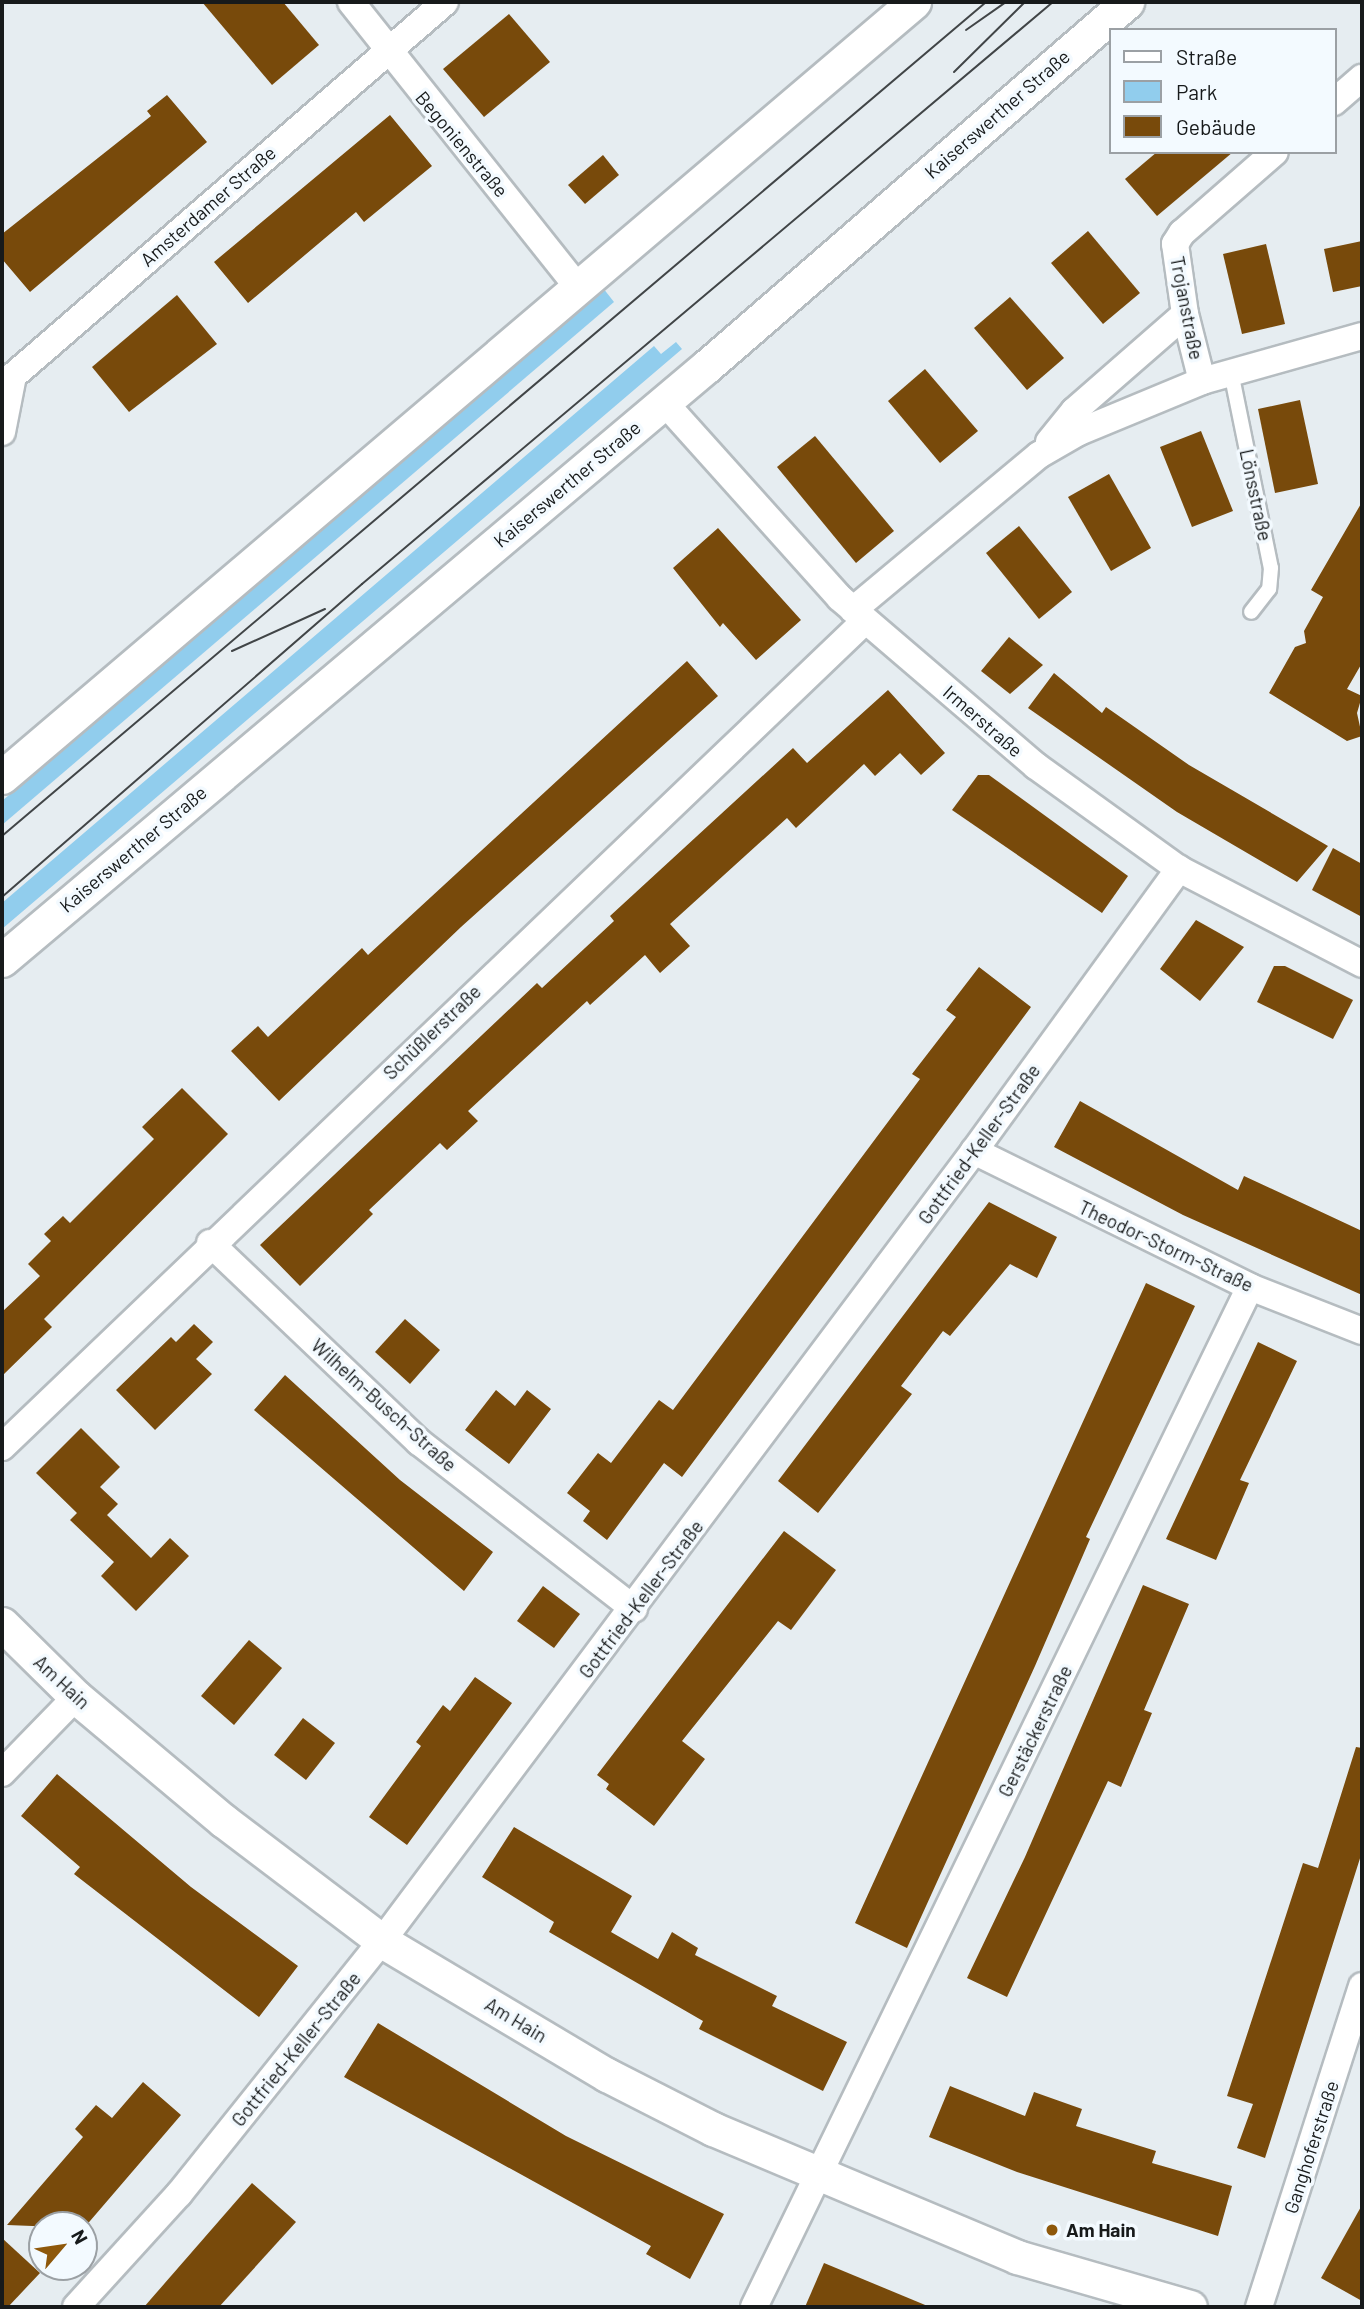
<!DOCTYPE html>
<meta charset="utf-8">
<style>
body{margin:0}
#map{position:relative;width:1364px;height:2309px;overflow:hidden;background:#e6edf1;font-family:Barlow,sans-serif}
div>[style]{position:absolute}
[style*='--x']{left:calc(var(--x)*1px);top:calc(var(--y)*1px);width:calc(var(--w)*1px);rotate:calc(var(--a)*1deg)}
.green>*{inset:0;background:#91cded}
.building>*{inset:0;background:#784a0b}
.roads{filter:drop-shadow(2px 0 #b5bcc0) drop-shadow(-2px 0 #b5bcc0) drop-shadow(0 2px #b5bcc0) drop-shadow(0 -2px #b5bcc0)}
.service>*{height:14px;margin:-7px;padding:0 7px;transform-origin:7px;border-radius:7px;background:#fff}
.minor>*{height:26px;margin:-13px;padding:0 13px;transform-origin:13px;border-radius:13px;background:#fff}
.tertiary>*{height:33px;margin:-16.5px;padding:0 16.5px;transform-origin:16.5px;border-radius:16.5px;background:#fff}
.tram>*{height:2px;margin:-1px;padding:0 1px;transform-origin:1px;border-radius:1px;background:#414547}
.dots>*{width:19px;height:19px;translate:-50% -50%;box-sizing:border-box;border:4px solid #f3faff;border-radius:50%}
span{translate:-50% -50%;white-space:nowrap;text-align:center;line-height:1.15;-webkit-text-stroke:7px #f3faff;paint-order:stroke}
.street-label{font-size:19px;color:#171a1b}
.poi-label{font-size:19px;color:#171a1b;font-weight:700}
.left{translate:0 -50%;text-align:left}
.frame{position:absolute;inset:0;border:4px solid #171a1b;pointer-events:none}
.legend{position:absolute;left:1109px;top:28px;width:228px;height:126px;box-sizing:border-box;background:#f3faff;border:2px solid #9ba0a4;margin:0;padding:9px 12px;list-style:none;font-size:21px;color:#171a1b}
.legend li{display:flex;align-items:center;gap:14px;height:35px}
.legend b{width:35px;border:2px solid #9ba0a4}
.north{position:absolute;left:28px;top:2211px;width:70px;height:70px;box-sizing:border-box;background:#f3faff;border:2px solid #9ba0a4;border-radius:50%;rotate:61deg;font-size:19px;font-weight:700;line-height:28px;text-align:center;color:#171a1b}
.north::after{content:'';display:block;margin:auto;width:24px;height:32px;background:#8e580b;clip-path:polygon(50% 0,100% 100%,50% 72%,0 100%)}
</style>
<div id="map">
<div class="green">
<i style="clip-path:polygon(603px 288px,614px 302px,2px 825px,2px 801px)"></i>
<i style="clip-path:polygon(676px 342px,682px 349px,2px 929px,2px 903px,654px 346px,661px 354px)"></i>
</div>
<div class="building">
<i style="clip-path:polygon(202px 2px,283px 2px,319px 45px,272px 85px)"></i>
<i style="clip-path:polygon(509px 14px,550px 62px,484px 117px,443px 69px)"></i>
<i style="clip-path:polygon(167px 95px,207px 142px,30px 292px,2px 259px,2px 234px,151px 116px,147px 111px)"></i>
<i style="clip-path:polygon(390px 115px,432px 166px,364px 222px,356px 212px,248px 303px,214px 262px)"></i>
<i style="clip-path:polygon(1157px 152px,1233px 152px,1157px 216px,1125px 179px)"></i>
<i style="clip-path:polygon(603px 155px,619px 175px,585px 204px,568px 185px)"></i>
<i style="clip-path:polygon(1088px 231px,1140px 293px,1103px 324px,1051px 263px)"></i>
<i style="clip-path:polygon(1362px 241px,1362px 286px,1333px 292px,1324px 249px)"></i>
<i style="clip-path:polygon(1266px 244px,1285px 324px,1242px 334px,1223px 254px)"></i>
<i style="clip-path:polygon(177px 295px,217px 344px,129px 412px,92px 367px)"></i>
<i style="clip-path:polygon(1010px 297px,1064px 358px,1027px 390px,974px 328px)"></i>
<i style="clip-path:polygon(925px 369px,978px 431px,940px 463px,888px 401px)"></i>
<i style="clip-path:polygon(1300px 400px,1318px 484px,1275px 493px,1258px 409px)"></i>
<i style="clip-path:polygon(1201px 431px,1233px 511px,1192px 527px,1160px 447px)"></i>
<i style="clip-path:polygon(815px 436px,894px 531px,856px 563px,777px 467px)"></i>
<i style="clip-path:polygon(1109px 474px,1151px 548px,1111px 571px,1068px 497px)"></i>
<i style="clip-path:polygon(1362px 502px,1362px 663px,1347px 689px,1362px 696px,1357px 713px,1362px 736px,1347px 741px,1269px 693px,1295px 647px,1306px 643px,1304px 631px,1323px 597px,1311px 590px)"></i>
<i style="clip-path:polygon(1019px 526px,1072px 592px,1039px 619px,986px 553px)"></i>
<i style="clip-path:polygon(718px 528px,801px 620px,756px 660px,723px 623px,720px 627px,673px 568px)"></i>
<i style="clip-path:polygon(1009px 637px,1043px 665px,1010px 694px,981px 671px)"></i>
<i style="clip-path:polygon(687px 661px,718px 696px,461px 927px,279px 1101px,231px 1051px,258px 1026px,268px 1037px,362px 948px,368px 955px)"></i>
<i style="clip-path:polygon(1054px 673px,1102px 713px,1106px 707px,1189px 765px,1328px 846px,1297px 882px,1177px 812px,1028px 708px)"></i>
<i style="clip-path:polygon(888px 690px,945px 753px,921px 775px,900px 753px,875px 776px,864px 764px,796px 828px,787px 818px,670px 924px,690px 946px,660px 973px,645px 955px,590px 1005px,587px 1001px,468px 1111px,478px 1121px,447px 1150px,440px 1143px,369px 1210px,373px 1214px,300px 1286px,260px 1245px,537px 983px,542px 988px,614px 921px,610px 916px,793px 748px,807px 763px)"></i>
<i style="clip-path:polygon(978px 775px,989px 775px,1128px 876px,1102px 913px,952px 810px)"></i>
<i style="clip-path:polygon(1333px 848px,1362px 864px,1362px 917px,1312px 890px)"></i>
<i style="clip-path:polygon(1196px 920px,1244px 947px,1200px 1001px,1160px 969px)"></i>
<i style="clip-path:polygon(1274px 966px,1285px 966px,1353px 1000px,1333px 1039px,1257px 1002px)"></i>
<i style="clip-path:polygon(979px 967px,1031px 1007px,682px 1477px,664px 1463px,607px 1540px,583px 1521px,590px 1511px,567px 1493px,598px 1453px,611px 1463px,659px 1400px,673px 1410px,920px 1079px,912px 1074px,956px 1017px,946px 1010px)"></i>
<i style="clip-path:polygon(182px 1088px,228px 1134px,44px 1319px,52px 1327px,2px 1376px,2px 1312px,40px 1276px,28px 1264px,51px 1241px,44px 1234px,63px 1216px,70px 1223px,154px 1139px,142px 1127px)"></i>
<i style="clip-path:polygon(1080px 1101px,1238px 1190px,1244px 1176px,1362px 1231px,1362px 1295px,1183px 1215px,1054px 1147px)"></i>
<i style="clip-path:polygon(989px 1202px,1057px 1237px,1037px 1278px,1010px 1264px,950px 1336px,943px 1331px,901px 1386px,912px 1394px,818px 1513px,778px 1481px)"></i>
<i style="clip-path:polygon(1146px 1283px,1195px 1306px,1086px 1537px,1090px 1539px,1035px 1666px,907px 1948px,855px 1923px)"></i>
<i style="clip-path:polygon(405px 1319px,440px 1350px,410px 1384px,375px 1352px)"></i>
<i style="clip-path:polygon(194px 1324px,213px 1342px,196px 1359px,212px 1374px,155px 1430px,116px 1390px,171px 1337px,176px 1342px)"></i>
<i style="clip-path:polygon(1258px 1342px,1297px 1361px,1240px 1480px,1249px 1483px,1216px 1560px,1166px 1539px)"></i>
<i style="clip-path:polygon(285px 1375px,400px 1480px,493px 1552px,464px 1591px,254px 1410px)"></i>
<i style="clip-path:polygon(496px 1390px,515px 1406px,527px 1390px,551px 1409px,509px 1464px,465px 1430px)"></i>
<i style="clip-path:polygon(81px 1428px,120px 1467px,100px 1487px,118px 1504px,107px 1515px,151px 1558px,170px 1538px,189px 1556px,136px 1611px,101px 1576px,114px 1562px,70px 1520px,77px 1513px,36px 1473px)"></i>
<i style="clip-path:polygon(784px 1531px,836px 1570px,791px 1630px,778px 1621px,682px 1741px,705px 1759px,654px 1826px,606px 1789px,609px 1784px,597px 1775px)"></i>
<i style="clip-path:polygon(1143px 1585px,1189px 1604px,1144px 1710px,1152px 1713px,1121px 1787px,1108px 1781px,1007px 1997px,967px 1978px,1025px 1857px)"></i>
<i style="clip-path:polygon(543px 1586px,580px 1614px,554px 1648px,517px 1621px)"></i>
<i style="clip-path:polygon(249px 1640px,282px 1668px,234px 1725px,201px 1696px)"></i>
<i style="clip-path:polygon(475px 1677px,512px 1703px,407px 1845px,369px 1817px,421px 1746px,416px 1742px,443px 1705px,450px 1711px)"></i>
<i style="clip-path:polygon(303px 1718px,335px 1743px,306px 1780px,274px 1755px)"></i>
<i style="clip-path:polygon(1356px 1747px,1362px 1748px,1362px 1852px,1265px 2158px,1237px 2148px,1253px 2104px,1227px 2096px,1303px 1863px,1318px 1868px)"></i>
<i style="clip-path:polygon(57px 1774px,191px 1887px,298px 1966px,259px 2017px,74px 1874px,80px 1867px,21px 1816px)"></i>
<i style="clip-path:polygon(514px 1827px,632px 1896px,611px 1932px,658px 1959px,672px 1932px,698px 1948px,695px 1955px,777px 1996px,772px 2006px,847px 2042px,823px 2091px,699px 2029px,703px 2021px,549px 1932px,554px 1922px,482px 1877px)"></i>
<i style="clip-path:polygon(378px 2023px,566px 2136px,724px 2214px,690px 2279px,646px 2254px,651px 2246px,344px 2077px)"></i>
<i style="clip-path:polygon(143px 2082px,181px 2115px,84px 2228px,7px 2225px,83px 2137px,75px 2129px,96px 2105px,112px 2118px)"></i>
<i style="clip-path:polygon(950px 2086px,1025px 2116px,1034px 2092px,1082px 2109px,1076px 2126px,1156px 2151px,1152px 2163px,1232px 2186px,1218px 2236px,1017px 2172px,929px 2137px)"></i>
<i style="clip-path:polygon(252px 2183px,296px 2222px,219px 2307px,144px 2307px)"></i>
<i style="clip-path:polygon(1362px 2205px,1362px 2301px,1321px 2278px)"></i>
<i style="clip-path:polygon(2px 2238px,40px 2273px,8px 2307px,2px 2307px)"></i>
<i style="clip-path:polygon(824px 2263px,930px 2307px,805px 2307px)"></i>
</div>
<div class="roads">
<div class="service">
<i style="--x:1231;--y:372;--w:200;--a:78.5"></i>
<i style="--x:1271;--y:568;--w:21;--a:95"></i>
<i style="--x:1269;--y:589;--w:29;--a:128"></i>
</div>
<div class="minor">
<i style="--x:351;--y:2;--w:362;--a:51.5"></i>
<i style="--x:1334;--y:102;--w:37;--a:-41"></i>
<i style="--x:1202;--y:381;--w:69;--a:-104.2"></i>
<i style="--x:1185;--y:314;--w:71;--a:-98.1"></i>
<i style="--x:1175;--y:244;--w:13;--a:-58"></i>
<i style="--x:1182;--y:233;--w:123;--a:-41.1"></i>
<i style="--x:664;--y:402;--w:263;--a:48.1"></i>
<i style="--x:840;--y:598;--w:258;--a:40.6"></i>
<i style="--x:1036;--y:766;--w:176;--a:35.8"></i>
<i style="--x:1179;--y:869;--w:206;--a:27.4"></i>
<i style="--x:2;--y:432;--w:57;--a:-78.9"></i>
<i style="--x:13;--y:376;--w:571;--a:-40.88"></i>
<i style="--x:1049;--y:442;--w:40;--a:-51"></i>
<i style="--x:1074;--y:411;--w:147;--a:-41.1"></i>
<i style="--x:853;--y:610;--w:242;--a:-39.8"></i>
<i style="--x:1039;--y:455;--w:46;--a:-29.9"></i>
<i style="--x:1079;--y:432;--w:133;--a:-22.5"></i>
<i style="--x:1202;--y:381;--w:166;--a:-15.7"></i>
<i style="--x:974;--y:1151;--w:308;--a:26.2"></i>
<i style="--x:1250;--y:1287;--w:120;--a:21.4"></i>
<i style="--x:210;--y:1243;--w:289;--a:43.6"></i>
<i style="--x:419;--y:1442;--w:272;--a:37.8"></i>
<i style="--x:2;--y:1447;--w:1195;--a:-43.75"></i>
<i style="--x:2;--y:1773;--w:106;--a:-45.8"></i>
<i style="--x:76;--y:2307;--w:153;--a:-47.7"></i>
<i style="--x:179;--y:2194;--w:324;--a:-51.3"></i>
<i style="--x:382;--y:1941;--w:987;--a:-53.15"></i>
<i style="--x:974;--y:1151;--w:349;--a:-54"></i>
<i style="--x:754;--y:2307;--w:1134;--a:-64.07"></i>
<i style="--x:1259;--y:2307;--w:337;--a:-72.2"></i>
</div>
<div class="tertiary">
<i style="--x:2;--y:777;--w:1197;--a:-40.36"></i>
<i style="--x:2;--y:960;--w:922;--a:-40.12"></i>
<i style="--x:707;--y:366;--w:556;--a:-40.91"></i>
<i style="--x:2;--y:1624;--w:104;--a:44.6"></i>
<i style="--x:76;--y:1697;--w:193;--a:40"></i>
<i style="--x:224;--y:1821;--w:198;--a:37.2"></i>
<i style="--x:382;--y:1941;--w:262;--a:30.8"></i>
<i style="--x:607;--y:2075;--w:119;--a:27"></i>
<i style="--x:713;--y:2129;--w:330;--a:22.8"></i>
<i style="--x:1017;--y:2257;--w:180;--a:16.1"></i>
</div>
</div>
<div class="tram">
<i style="--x:966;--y:30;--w:49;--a:-35"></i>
<i style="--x:954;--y:72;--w:100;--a:-44.6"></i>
<i style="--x:232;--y:651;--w:102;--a:-24.3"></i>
<i style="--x:2;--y:836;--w:1290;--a:-40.28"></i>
<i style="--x:2;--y:897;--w:477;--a:-41"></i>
<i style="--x:362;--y:584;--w:903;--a:-40.11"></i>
</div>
<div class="dots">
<i style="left:1052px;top:2230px;background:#8e580b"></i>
</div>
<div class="street-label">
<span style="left:997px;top:114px;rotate:-41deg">Kaiserswerther Straße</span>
<span style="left:462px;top:144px;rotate:50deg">Begonienstraße</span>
<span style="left:208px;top:206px;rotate:-41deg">Amsterdamer Straße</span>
<span style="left:1187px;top:308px;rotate:79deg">Trojanstraße</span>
<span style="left:567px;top:484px;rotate:-40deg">Kaiserswerther Straße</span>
<span style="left:1256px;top:495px;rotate:78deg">Lönsstraße</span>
<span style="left:983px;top:721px;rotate:41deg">Irmerstraße</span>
<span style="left:133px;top:849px;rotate:-40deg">Kaiserswerther Straße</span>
<span style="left:432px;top:1032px;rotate:-44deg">Schüßlerstraße</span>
<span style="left:979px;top:1144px;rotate:-54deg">Gottfried-Keller-Straße</span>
<span style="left:1166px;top:1246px;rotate:25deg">Theodor-Storm-Straße</span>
<span style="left:384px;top:1405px;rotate:42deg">Wilhelm-Busch-Straße</span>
<span style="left:641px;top:1599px;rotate:-53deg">Gottfried-Keller-Straße</span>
<span style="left:62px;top:1682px;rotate:43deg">Am Hain</span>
<span style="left:1035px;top:1731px;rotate:-64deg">Gerstäckerstraße</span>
<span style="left:516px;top:2020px;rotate:31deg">Am Hain</span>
<span style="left:296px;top:2049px;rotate:-51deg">Gottfried-Keller-Straße</span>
<span style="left:1311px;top:2147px;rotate:-72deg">Ganghoferstraße</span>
</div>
<div class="poi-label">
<span class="left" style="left:1066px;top:2230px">Am Hain</span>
</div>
<div class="frame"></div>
<ul class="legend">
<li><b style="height:9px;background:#fff"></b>Straße</li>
<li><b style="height:19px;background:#91cded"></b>Park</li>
<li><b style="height:19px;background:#784a0b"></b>Gebäude</li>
</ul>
<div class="north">N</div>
</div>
